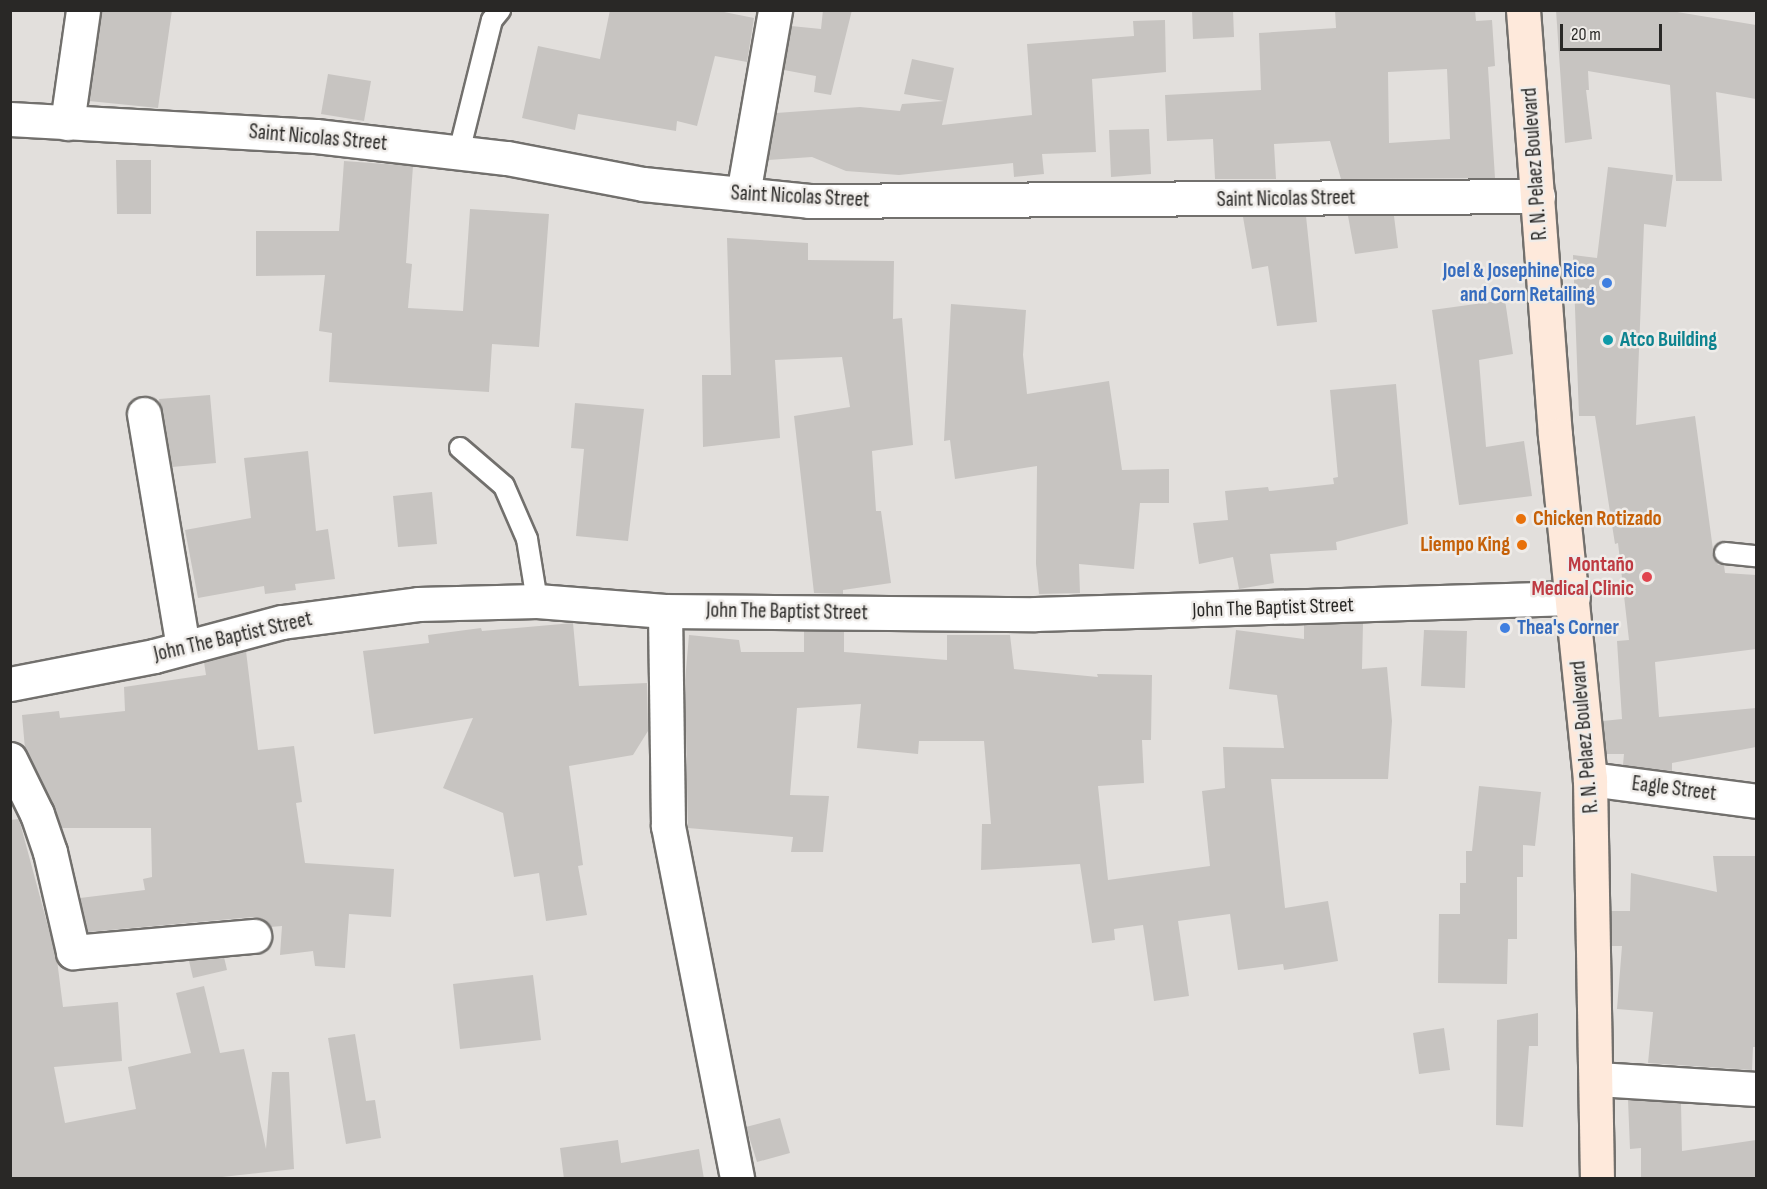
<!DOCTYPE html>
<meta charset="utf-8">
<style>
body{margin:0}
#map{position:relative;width:1767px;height:1189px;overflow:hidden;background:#e2dfdc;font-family:"Sofia Sans Condensed",sans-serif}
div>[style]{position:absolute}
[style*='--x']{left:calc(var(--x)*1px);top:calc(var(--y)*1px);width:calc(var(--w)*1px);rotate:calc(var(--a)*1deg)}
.building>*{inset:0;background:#c7c4c1}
.roads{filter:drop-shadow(2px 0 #72706d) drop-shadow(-2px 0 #72706d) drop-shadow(0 2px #72706d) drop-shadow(0 -2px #72706d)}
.service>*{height:20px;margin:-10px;padding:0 10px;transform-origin:10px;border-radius:10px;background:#fff}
.minor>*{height:33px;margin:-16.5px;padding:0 16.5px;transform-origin:16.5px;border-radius:16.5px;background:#fff}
.tertiary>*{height:33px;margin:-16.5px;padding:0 16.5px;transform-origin:16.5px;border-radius:16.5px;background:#fff}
.secondary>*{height:33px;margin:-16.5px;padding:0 16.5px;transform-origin:16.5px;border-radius:16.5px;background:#fee9db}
.dots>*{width:16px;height:16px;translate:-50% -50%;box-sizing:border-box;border:3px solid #efece9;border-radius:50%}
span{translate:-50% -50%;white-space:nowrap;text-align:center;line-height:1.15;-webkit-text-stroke:5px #efece9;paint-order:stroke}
.street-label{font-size:21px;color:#292826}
.shop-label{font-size:21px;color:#366cbe;font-weight:700}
.right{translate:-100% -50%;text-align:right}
.left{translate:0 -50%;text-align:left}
.culture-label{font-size:21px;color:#0d838f;font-weight:700}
.food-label{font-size:21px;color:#c56008;font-weight:700}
.health-label{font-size:21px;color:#be3a42;font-weight:700}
.frame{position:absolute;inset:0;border:12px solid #292826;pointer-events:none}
.scale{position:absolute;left:1560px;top:24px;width:102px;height:27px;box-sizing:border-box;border:3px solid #292826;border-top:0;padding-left:8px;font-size:18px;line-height:21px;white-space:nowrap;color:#292826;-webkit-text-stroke:4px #efece9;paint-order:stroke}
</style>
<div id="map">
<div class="building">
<i style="clip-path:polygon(101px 10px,172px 10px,158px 108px,89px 101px)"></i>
<i style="clip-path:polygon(610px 10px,714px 10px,754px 18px,747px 62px,715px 56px,697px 126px,677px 121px,676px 131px,578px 114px,575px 130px,522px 118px,538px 46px,600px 59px)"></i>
<i style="clip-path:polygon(823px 10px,852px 10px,831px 95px,814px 92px,816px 76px,784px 70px,791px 26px,821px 29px)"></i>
<i style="clip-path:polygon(1192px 10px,1233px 10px,1234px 37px,1193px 39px)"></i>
<i style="clip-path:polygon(evenodd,1335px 10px,1475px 10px,1476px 21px,1492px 20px,1495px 66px,1488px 67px,1495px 178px,1341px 179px,1330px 141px,1274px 144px,1276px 179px,1215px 179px,1213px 139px,1167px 141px,1165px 95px,1261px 90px,1259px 33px,1336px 28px,1335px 10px,1447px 69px,1450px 139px,1389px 143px,1388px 72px,1447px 69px)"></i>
<i style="clip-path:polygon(1556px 10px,1665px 10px,1756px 25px,1756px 99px,1716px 92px,1722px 181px,1676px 181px,1670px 85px,1588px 71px,1589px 90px,1586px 90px,1592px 139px,1565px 143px)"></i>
<i style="clip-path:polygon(1165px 20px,1166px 72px,1092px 79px,1096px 152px,1042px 154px,1044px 174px,1014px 177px,1013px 163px,899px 175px,846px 171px,812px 157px,768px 160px,776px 113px,860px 107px,900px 111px,902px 104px,944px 101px,904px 94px,912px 59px,954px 68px,942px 125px,1032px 115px,1027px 44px,1134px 36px,1133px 21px)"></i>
<i style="clip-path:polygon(328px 74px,371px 81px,364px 121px,321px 114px)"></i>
<i style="clip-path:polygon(1149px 129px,1151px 174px,1111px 177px,1109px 130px)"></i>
<i style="clip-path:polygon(116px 160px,151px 160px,151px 214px,117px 214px)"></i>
<i style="clip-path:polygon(344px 161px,413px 166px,406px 263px,412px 264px,408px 308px,463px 311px,470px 209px,549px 214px,539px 347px,492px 344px,489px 392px,329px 382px,332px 333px,319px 331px,325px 275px,256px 276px,256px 231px,339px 231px)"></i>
<i style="clip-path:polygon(1608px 167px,1673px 175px,1666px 227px,1644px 224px,1636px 425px,1695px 416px,1714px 557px,1718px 565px,1724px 565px,1725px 573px,1756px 575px,1756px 649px,1655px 662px,1659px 717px,1756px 708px,1756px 747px,1672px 763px,1672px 771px,1623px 765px,1624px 754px,1606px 754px,1603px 721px,1622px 719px,1617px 641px,1629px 640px,1618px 543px,1615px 544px,1595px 416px,1579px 416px,1573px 255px,1597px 258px)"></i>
<i style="clip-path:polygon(1306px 216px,1317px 322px,1277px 326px,1268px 266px,1252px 269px,1243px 217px)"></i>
<i style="clip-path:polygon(1348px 216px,1394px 216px,1398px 248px,1355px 254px)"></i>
<i style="clip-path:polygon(727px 238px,808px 243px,808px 260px,894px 261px,893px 319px,902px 318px,913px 445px,872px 451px,876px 511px,881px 511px,891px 583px,843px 590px,843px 594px,814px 593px,794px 416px,850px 407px,842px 357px,775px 360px,780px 438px,703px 447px,702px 375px,731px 375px)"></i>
<i style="clip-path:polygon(1505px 300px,1513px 354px,1479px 360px,1486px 447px,1524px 441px,1532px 496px,1459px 505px,1432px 310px)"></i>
<i style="clip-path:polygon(951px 304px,1026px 310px,1023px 355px,1027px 394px,1109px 381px,1122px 470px,1169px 469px,1169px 503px,1140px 503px,1134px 569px,1079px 564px,1080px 593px,1039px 594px,1036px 564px,1037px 466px,955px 479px,950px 440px,944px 441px)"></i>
<i style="clip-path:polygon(1396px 384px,1408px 524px,1336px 542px,1337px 550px,1270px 554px,1274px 583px,1239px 589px,1233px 557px,1199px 564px,1193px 523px,1228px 520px,1225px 491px,1268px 487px,1269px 491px,1334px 484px,1333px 478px,1338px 477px,1330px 390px)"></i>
<i style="clip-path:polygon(210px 395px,216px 463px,172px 467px,159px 399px)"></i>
<i style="clip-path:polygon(575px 403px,644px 409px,628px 541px,576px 536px,584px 449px,571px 448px)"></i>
<i style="clip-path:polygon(308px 451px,316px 531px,328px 529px,335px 579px,295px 584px,296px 590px,265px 594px,264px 586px,198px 598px,185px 530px,251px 518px,244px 458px)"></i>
<i style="clip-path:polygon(432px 492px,437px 544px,398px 547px,393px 496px)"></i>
<i style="clip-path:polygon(573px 623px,579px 686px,647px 683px,648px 731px,633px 755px,569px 766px,583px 865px,578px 866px,587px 915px,546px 921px,539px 873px,514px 877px,503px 813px,443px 788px,473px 718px,374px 734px,363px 651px,429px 643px,428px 635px,481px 628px,482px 631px)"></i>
<i style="clip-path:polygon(1363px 623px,1362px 669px,1387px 667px,1392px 721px,1388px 779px,1271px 779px,1285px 908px,1328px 901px,1338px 961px,1284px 970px,1283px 964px,1238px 970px,1230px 914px,1178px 921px,1189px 996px,1154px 1001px,1143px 925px,1114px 929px,1115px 940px,1092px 943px,1080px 864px,981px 870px,982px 824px,991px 824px,984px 741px,919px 741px,918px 754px,857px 748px,861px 704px,797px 708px,790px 795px,829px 796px,823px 852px,791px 852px,793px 837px,688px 828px,685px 681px,689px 635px,739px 640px,741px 652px,804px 652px,804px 631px,844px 631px,844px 652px,947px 660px,947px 635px,1010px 635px,1014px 669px,1098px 677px,1097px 674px,1152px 675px,1151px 740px,1142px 740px,1144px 783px,1098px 786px,1108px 880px,1210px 866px,1202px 791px,1225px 788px,1223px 747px,1284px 748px,1277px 695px,1229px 689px,1236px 630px,1304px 639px,1304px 625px)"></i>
<i style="clip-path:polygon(1424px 630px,1467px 631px,1465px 688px,1421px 686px)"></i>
<i style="clip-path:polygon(246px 651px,258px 750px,294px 746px,302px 802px,296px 803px,305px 863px,394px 869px,391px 917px,349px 914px,345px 968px,315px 966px,313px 951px,280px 955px,282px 926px,270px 927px,262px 919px,253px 917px,88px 932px,80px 898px,145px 890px,143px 879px,152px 877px,151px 828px,61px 828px,25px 749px,22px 715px,59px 711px,60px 718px,125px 711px,124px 687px,206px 675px,204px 662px)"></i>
<i style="clip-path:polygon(1479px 786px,1541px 792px,1535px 846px,1523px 845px,1523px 877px,1517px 877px,1517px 939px,1508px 939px,1507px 984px,1438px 983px,1439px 914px,1460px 914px,1460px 883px,1466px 883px,1466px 851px,1472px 851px)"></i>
<i style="clip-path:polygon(19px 819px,57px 960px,63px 1007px,118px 1002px,122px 1061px,54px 1067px,65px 1123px,136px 1109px,128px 1067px,191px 1053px,176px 993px,204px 986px,220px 1053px,244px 1049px,266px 1149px,272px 1072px,289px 1072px,294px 1169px,204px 1179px,10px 1179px,10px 820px)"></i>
<i style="clip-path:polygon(1713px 856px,1756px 856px,1756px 1047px,1753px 1047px,1752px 1070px,1648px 1063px,1653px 1012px,1617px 1009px,1622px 946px,1612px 946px,1611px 911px,1630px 911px,1631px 873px,1717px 892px)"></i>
<i style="clip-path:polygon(224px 957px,227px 970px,193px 978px,189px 961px)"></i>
<i style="clip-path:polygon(533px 975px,541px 1040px,460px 1049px,453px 984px)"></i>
<i style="clip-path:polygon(1538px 1013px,1538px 1046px,1529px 1046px,1523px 1127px,1496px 1125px,1497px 1020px)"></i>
<i style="clip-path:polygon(1444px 1028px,1450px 1070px,1419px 1074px,1413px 1033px)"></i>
<i style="clip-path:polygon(355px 1034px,366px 1101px,375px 1100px,381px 1138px,346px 1144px,328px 1038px)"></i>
<i style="clip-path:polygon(1628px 1100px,1681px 1103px,1682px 1151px,1756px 1140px,1756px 1179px,1641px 1179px,1641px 1148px,1630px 1149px)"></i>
<i style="clip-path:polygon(780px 1118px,790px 1153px,757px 1162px,746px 1127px)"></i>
<i style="clip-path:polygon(618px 1140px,621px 1163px,699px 1149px,704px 1179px,564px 1179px,560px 1148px)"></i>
</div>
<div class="roads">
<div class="service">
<i style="--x:459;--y:152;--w:136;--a:-76"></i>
<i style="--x:492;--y:20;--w:13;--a:-51"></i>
<i style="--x:460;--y:448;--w:58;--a:40.8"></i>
<i style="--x:504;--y:486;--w:58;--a:66.5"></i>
<i style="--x:527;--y:539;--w:63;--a:80.8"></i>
<i style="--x:1725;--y:553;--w:31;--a:6"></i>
</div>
<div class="minor">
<i style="--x:10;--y:119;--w:306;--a:3.2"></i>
<i style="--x:316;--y:136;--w:192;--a:6.6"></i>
<i style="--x:507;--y:158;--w:138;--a:10.8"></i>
<i style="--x:643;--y:184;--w:167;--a:5.8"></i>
<i style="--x:809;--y:201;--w:729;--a:-0.39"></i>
<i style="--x:67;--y:123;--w:114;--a:-81.9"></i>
<i style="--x:743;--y:194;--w:187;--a:-80.1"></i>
<i style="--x:144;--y:414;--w:237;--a:80.5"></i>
<i style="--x:665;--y:611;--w:215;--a:89.2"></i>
<i style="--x:668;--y:826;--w:359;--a:78.9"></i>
<i style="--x:10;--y:759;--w:61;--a:63.9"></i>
<i style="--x:37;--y:814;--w:40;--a:71.1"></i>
<i style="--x:50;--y:852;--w:103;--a:77"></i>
<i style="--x:73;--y:952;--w:182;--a:-5.1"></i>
<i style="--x:1598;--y:1079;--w:158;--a:3.6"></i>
</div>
<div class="tertiary">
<i style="--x:10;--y:684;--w:147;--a:-11"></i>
<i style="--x:154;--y:656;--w:132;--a:-14.9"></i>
<i style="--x:282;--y:622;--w:137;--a:-7.5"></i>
<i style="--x:418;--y:604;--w:119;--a:-1.4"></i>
<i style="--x:537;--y:601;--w:128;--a:4.5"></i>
<i style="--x:665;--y:611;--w:370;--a:0.5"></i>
<i style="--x:1035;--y:614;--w:538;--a:-1.7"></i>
<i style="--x:1590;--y:779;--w:167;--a:7.5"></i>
</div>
<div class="secondary">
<i style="--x:1523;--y:10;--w:426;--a:85.7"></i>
<i style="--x:1555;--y:435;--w:346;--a:84.2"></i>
<i style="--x:1590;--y:779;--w:399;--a:89"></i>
</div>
</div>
<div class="dots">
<i style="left:1607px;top:283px;background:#3f7fe0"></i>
<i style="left:1608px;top:340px;background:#0f9aa8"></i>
<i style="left:1521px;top:519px;background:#e8710a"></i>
<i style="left:1522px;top:545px;background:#e8710a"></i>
<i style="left:1647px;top:577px;background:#e0444e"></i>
<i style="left:1505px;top:628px;background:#3f7fe0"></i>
</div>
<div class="street-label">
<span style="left:318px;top:138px;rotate:5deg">Saint Nicolas Street</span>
<span style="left:1535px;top:164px;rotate:-94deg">R. N. Pelaez Boulevard</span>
<span style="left:800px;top:197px;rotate:3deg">Saint Nicolas Street</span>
<span style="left:1286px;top:199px;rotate:-1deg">Saint Nicolas Street</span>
<span style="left:1273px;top:608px;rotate:-2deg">John The Baptist Street</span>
<span style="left:787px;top:612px;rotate:1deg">John The Baptist Street</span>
<span style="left:233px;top:637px;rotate:-13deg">John The Baptist Street</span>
<span style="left:1585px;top:737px;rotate:-95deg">R. N. Pelaez Boulevard</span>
<span style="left:1674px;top:789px;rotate:7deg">Eagle Street</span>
</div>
<div class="shop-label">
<span class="right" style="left:1595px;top:283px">Joel &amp; Josephine Rice<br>and Corn Retailing</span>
<span class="left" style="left:1517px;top:628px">Thea's Corner</span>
</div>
<div class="culture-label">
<span class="left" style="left:1620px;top:340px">Atco Building</span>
</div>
<div class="food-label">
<span class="left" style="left:1533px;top:519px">Chicken Rotizado</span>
<span class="right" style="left:1510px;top:545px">Liempo King</span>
</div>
<div class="health-label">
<span class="right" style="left:1634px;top:577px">Montaño<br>Medical Clinic</span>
</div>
<div class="frame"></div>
<div class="scale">20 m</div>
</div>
